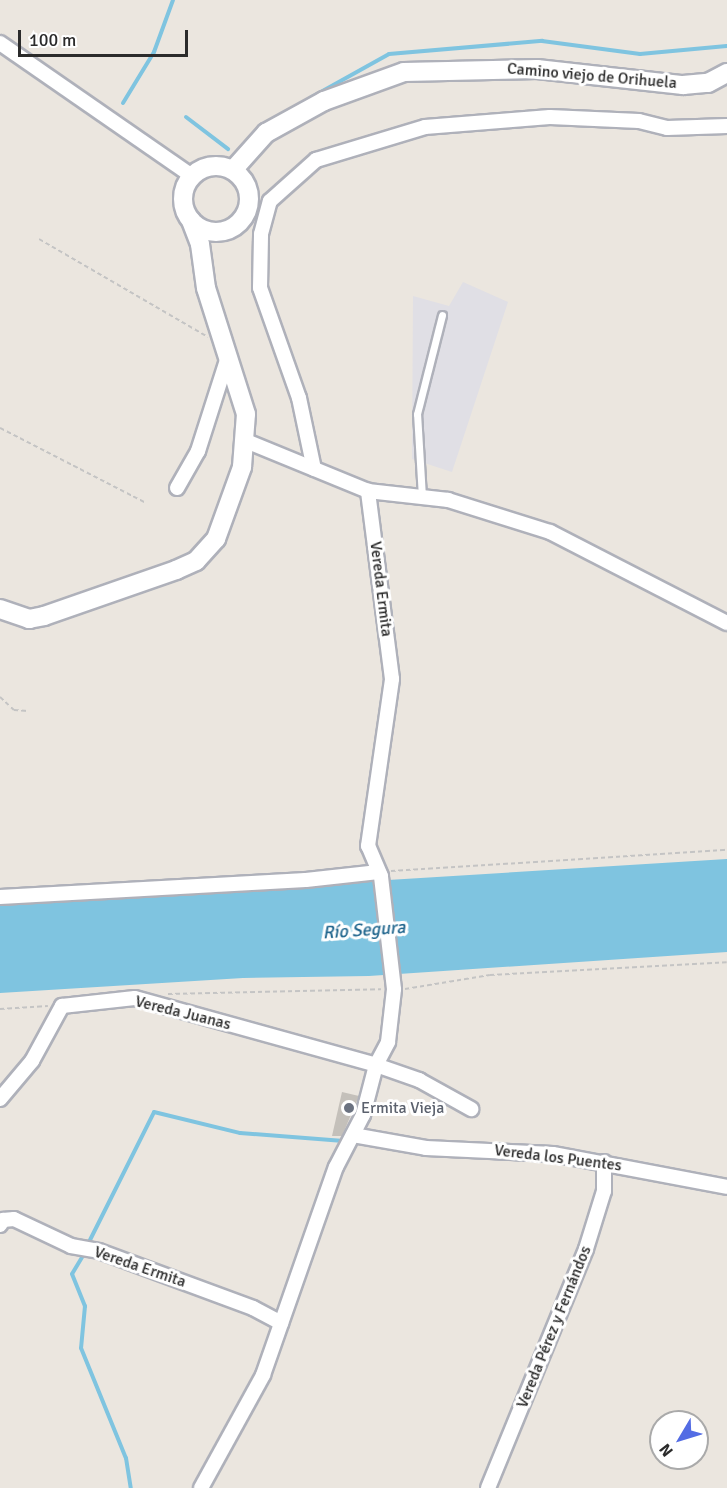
<!DOCTYPE html>
<meta charset="utf-8">
<style>
body{margin:0}
#map{position:relative;width:727px;height:1488px;overflow:hidden;background:#ebe6df;font-family:Signika,sans-serif}
div>[style]{position:absolute}
[style*='--x']{left:calc(var(--x)*1px);top:calc(var(--y)*1px);width:calc(var(--w)*1px);rotate:calc(var(--a)*1deg)}
.industrial>*{inset:0;background:#e0dfe5}
.water>*{inset:0;background:#7fc4e0}
.stream>*{height:4px;margin:-2px;padding:0 2px;transform-origin:2px;border-radius:2px;background:#7fc4e0}
.building>*{inset:0;background:#c4c0ba}
.path>*{height:2px;margin-top:-1px;transform-origin:0;background:repeating-linear-gradient(90deg,#c4c4c4 0 4.5px,transparent 0 7.5px)}
.roads{filter:drop-shadow(2px 0 #afb1ba) drop-shadow(-2px 0 #afb1ba) drop-shadow(0 2px #afb1ba) drop-shadow(0 -2px #afb1ba)}
.service>*{height:7px;margin:-3.5px;padding:0 3.5px;transform-origin:3.5px;border-radius:3.5px;background:#fff}
.minor>*{height:14px;margin:-7px;padding:0 7px;transform-origin:7px;border-radius:7px;background:#fff}
.secondary>*{height:18px;margin:-9px;padding:0 9px;transform-origin:9px;border-radius:9px;background:#fff}
.secondary>.ring{margin:-9px;padding:0;box-sizing:content-box;background:none;border:18px solid #fff;border-radius:50%}
.dots>*{width:16px;height:16px;translate:-50% -50%;box-sizing:border-box;border:3px solid #fff;border-radius:50%}
span{translate:-50% -50%;white-space:nowrap;text-align:center;line-height:1.15;-webkit-text-stroke:6px #fff;paint-order:stroke}
.street-label{font-size:16px;color:#2b2b2b}
.worship-label{font-size:16px;color:#5b616d}
.left{translate:0 -50%;text-align:left}
.water-label{font-size:18px;color:#1e648c;font-style:italic}
.north{position:absolute;left:649px;top:1410px;width:60px;height:60px;box-sizing:border-box;background:#fff;border:2px solid #aaa;border-radius:50%;rotate:232deg;font-size:16px;font-weight:700;line-height:24px;text-align:center;color:#2b2b2b}
.north::after{content:'';display:block;margin:auto;width:21px;height:27px;background:#536ce4;clip-path:polygon(50% 0,100% 100%,50% 72%,0 100%)}
.scale{position:absolute;left:18px;top:30px;width:170px;height:27px;box-sizing:border-box;border:3px solid #2b2b2b;border-top:0;padding-left:8px;font-size:18px;line-height:21px;white-space:nowrap;color:#2b2b2b;-webkit-text-stroke:4px #fff;paint-order:stroke}
</style>
<div id="map">
<div class="industrial">
<i style="clip-path:polygon(463px 282px,508px 302px,452px 472px,412px 459px,413px 296px,449px 306px)"></i>
</div>
<div class="water">
<i style="clip-path:polygon(727px 859px,727px 952px,369px 976px,243px 978px,0 993px,0 904px)"></i>
</div>
<div class="stream">
<i style="--x:310;--y:98;--w:90;--a:-29.1"></i>
<i style="--x:389;--y:54;--w:154;--a:-4.9"></i>
<i style="--x:542;--y:41;--w:99;--a:7.6"></i>
<i style="--x:640;--y:54;--w:87;--a:-5.3"></i>
<i style="--x:123;--y:103;--w:60;--a:-58.7"></i>
<i style="--x:154;--y:52;--w:55;--a:-69.9"></i>
<i style="--x:186;--y:117;--w:53;--a:37.3"></i>
<i style="--x:89;--y:1242;--w:145;--a:-63.4"></i>
<i style="--x:154;--y:1112;--w:89;--a:13.7"></i>
<i style="--x:240;--y:1133;--w:104;--a:4.4"></i>
<i style="--x:84;--y:1254;--w:23;--a:121"></i>
<i style="--x:72;--y:1274;--w:35;--a:68"></i>
<i style="--x:85;--y:1306;--w:42;--a:95.4"></i>
<i style="--x:81;--y:1348;--w:119;--a:67.8"></i>
<i style="--x:126;--y:1458;--w:30;--a:81"></i>
</div>
<div class="building">
<i style="clip-path:polygon(342px 1092px,359px 1096px,342px 1136px,332px 1136px)"></i>
</div>
<div class="path">
<i style="--x:39;--y:239;--w:195;--a:30.1"></i>
<i style="--x:0;--y:428;--w:164;--a:27.2"></i>
<i style="--x:0;--y:697;--w:19;--a:43"></i>
<i style="--x:14;--y:710;--w:14;--a:4"></i>
<i style="--x:391;--y:871;--w:337;--a:-3.6"></i>
<i style="--x:405;--y:989;--w:86;--a:-9.4"></i>
<i style="--x:490;--y:975;--w:237;--a:-3.1"></i>
<i style="--x:168;--y:994;--w:213;--a:-1.3"></i>
<i style="--x:0;--y:1009;--w:48;--a:-3.6"></i>
</div>
<div class="roads">
<div class="service">
<i style="--x:422;--y:497;--w:83;--a:-93.4"></i>
<i style="--x:417;--y:414;--w:102;--a:-75.8"></i>
</div>
<div class="minor">
<i style="--x:0;--y:43;--w:234;--a:34.7"></i>
<i style="--x:246;--y:441;--w:132;--a:22.3"></i>
<i style="--x:368;--y:491;--w:81;--a:6.4"></i>
<i style="--x:448;--y:500;--w:107;--a:17.4"></i>
<i style="--x:550;--y:532;--w:199;--a:27.2"></i>
<i style="--x:314;--y:469;--w:73;--a:-101.9"></i>
<i style="--x:299;--y:398;--w:117;--a:-109.5"></i>
<i style="--x:260;--y:288;--w:54;--a:-88.9"></i>
<i style="--x:261;--y:234;--w:34;--a:-75"></i>
<i style="--x:270;--y:201;--w:62;--a:-41.7"></i>
<i style="--x:316;--y:160;--w:114;--a:-16.8"></i>
<i style="--x:425;--y:127;--w:125;--a:-4.6"></i>
<i style="--x:550;--y:117;--w:89;--a:2.6"></i>
<i style="--x:639;--y:121;--w:29;--a:14"></i>
<i style="--x:667;--y:128;--w:60;--a:-1.9"></i>
<i style="--x:177;--y:488;--w:43;--a:-60.4"></i>
<i style="--x:198;--y:451;--w:99;--a:-72.3"></i>
<i style="--x:0;--y:897;--w:306;--a:-3.2"></i>
<i style="--x:306;--y:880;--w:73;--a:-6.3"></i>
<i style="--x:0;--y:1099;--w:50;--a:-49.9"></i>
<i style="--x:32;--y:1061;--w:63;--a:-61.4"></i>
<i style="--x:62;--y:1006;--w:73;--a:-6.3"></i>
<i style="--x:135;--y:998;--w:250;--a:15.5"></i>
<i style="--x:376;--y:1065;--w:46;--a:19.2"></i>
<i style="--x:419;--y:1080;--w:60;--a:29.1"></i>
<i style="--x:353;--y:1135;--w:74;--a:10.1"></i>
<i style="--x:426;--y:1148;--w:127;--a:2.7"></i>
<i style="--x:553;--y:1154;--w:177;--a:10.7"></i>
<i style="--x:0;--y:1225;--w:6;--a:-59"></i>
<i style="--x:3;--y:1220;--w:11;--a:-5"></i>
<i style="--x:14;--y:1219;--w:63;--a:25.3"></i>
<i style="--x:71;--y:1246;--w:28;--a:10"></i>
<i style="--x:99;--y:1251;--w:164;--a:20.3"></i>
<i style="--x:253;--y:1308;--w:32;--a:28"></i>
<i style="--x:201;--y:1488;--w:129;--a:-61.2"></i>
<i style="--x:263;--y:1375;--w:220;--a:-70.7"></i>
<i style="--x:336;--y:1167;--w:59;--a:-62.6"></i>
<i style="--x:363;--y:1115;--w:52;--a:-75.4"></i>
<i style="--x:376;--y:1065;--w:26;--a:-62"></i>
<i style="--x:388;--y:1042;--w:53;--a:-83.5"></i>
<i style="--x:394;--y:989;--w:114;--a:-96.6"></i>
<i style="--x:381;--y:876;--w:33;--a:-113"></i>
<i style="--x:368;--y:846;--w:169;--a:-81.8"></i>
<i style="--x:392;--y:679;--w:190;--a:-97.3"></i>
<i style="--x:488;--y:1488;--w:258;--a:-67.7"></i>
<i style="--x:586;--y:1249;--w:61;--a:-72.8"></i>
<i style="--x:604;--y:1191;--w:29;--a:-90"></i>
</div>
<div class="secondary">
<i class="ring" style="left:183px;top:166px;width:48px;height:48px"></i>
<i style="--x:233;--y:170;--w:50;--a:-48.3"></i>
<i style="--x:266;--y:133;--w:66;--a:-28.9"></i>
<i style="--x:324;--y:101;--w:85;--a:-19.9"></i>
<i style="--x:404;--y:72;--w:133;--a:-1.3"></i>
<i style="--x:537;--y:69;--w:147;--a:6.3"></i>
<i style="--x:683;--y:85;--w:25;--a:-5"></i>
<i style="--x:708;--y:83;--w:21;--a:-28"></i>
<i style="--x:0;--y:609;--w:31;--a:19"></i>
<i style="--x:29;--y:619;--w:15;--a:-11"></i>
<i style="--x:44;--y:616;--w:140;--a:-19.2"></i>
<i style="--x:176;--y:570;--w:22;--a:-24"></i>
<i style="--x:196;--y:561;--w:30;--a:-48"></i>
<i style="--x:216;--y:539;--w:77;--a:-70.1"></i>
<i style="--x:242;--y:467;--w:53;--a:-85.7"></i>
<i style="--x:246;--y:414;--w:132;--a:-107.6"></i>
<i style="--x:206;--y:288;--w:44;--a:-97.8"></i>
<i style="--x:200;--y:244;--w:25;--a:-111"></i>
</div>
</div>
<div class="dots">
<i style="left:349px;top:1108px;background:#6b7280"></i>
</div>
<div class="street-label">
<span style="left:592px;top:76px;rotate:5deg">Camino viejo de Orihuela</span>
<span style="left:381px;top:589px;rotate:83deg">Vereda Ermita</span>
<span style="left:183px;top:1013px;rotate:14deg">Vereda Juanas</span>
<span style="left:558px;top:1158px;rotate:7deg">Vereda los Puentes</span>
<span style="left:140px;top:1267px;rotate:19deg">Vereda Ermita</span>
<span style="left:554px;top:1327px;rotate:-68deg">Vereda Pérez y Fernándos</span>
</div>
<div class="worship-label">
<span class="left" style="left:361px;top:1108px">Ermita Vieja</span>
</div>
<div class="water-label">
<span style="left:364px;top:930px;rotate:-4deg">Río Segura</span>
</div>
<div class="north">N</div>
<div class="scale">100 m</div>
</div>
